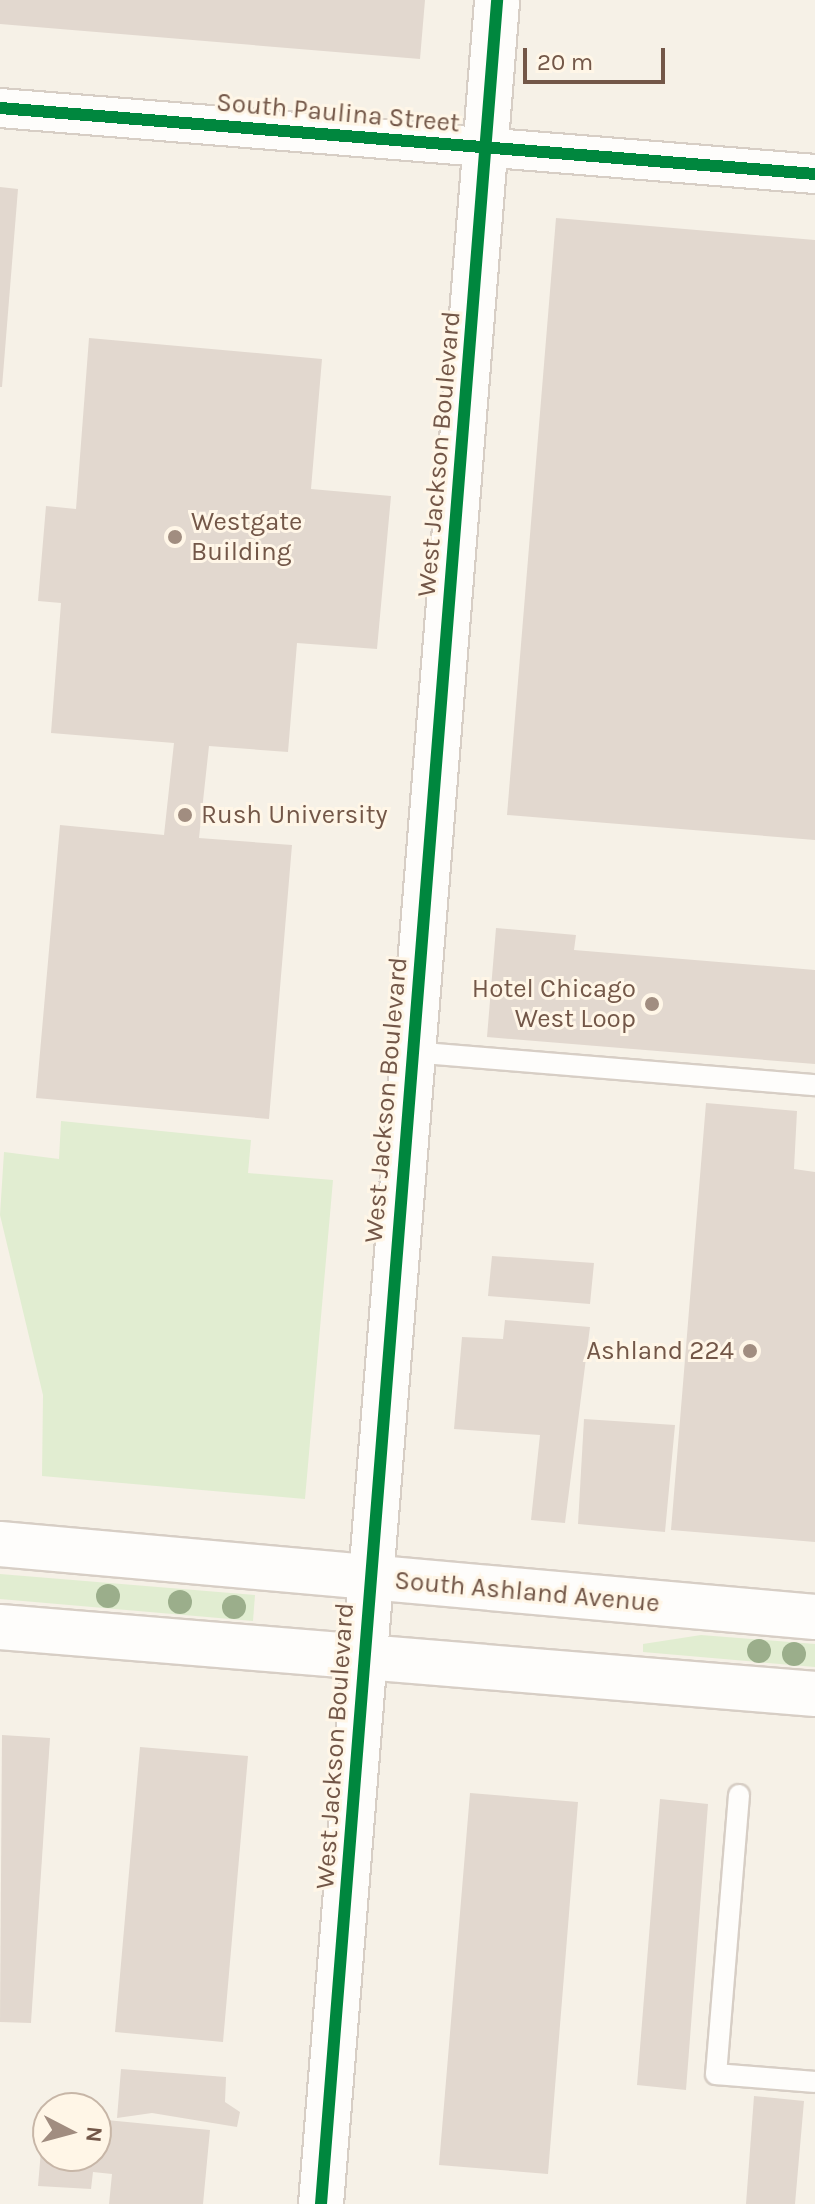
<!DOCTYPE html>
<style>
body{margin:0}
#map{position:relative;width:815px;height:2204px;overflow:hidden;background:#f6f1e7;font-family:Karla,sans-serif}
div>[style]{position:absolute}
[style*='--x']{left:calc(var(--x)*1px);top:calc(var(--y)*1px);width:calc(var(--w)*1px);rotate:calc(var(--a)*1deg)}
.green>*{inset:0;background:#e1edd1}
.building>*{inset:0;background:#e2d8cf}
.roads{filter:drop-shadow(2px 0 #d7cec5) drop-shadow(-2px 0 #d7cec5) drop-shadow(0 2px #d7cec5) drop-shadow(0 -2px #d7cec5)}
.service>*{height:20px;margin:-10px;padding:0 10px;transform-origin:10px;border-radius:10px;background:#fefdfb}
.minor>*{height:38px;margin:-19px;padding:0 19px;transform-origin:19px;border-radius:19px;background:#fefdfb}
.tertiary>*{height:44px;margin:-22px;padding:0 22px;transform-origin:22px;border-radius:22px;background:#fefdfb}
.secondary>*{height:44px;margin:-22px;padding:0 22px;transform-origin:22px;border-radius:22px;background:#fefdfb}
.cycleway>*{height:12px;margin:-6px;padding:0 6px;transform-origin:6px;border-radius:6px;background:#00873e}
.trees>*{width:24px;height:24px;margin:-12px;border-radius:50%;background:#9bae8b}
.dots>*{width:22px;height:22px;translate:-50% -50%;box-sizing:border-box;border:4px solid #fff6e7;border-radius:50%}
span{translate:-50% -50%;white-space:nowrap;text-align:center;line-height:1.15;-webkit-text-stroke:6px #fff6e7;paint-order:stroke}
.street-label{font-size:26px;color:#735748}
.poi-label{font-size:26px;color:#735748}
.left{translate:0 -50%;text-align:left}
.right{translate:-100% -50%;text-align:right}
.north{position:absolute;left:32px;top:2092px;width:80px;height:80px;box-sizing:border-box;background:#fff6e7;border:2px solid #c7b6a7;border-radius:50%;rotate:96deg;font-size:22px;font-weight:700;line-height:32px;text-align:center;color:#735748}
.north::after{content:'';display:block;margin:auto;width:28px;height:36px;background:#a18d80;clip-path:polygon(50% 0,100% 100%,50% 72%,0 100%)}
.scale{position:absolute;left:523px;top:48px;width:142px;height:36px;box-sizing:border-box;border:4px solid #735748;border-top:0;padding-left:10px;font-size:24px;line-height:28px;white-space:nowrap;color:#735748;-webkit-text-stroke:6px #fff6e7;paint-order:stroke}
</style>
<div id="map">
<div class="green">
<i style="clip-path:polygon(61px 1121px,251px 1140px,248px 1173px,333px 1180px,305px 1499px,42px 1476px,43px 1395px,0 1215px,4px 1152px,59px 1159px)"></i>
<i style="clip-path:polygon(0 1574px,255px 1595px,253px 1621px,0 1599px)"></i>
<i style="clip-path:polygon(701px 1635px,815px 1644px,815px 1667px,643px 1652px,643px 1644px)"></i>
</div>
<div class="building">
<i style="clip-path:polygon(0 0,425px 0,420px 59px,0 24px)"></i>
<i style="clip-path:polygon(0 187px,18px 189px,2px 387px,0 387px)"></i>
<i style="clip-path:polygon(556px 218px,815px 240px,815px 840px,507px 815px)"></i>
<i style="clip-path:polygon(89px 338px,322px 359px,311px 489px,391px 496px,377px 649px,297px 643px,288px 752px,209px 746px,199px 838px,292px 845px,269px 1119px,36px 1098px,60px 825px,164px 835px,174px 743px,51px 733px,61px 603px,38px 601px,46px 506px,76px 509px)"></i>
<i style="clip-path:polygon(496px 928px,576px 935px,574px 950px,815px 970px,815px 1064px,487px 1037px)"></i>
<i style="clip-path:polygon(706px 1103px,797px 1111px,794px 1169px,815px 1172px,815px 1542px,671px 1530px)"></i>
<i style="clip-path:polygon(492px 1256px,594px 1263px,590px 1304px,488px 1296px)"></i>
<i style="clip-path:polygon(505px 1320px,590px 1327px,565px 1523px,531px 1520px,540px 1435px,454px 1429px,462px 1337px,503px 1339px)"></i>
<i style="clip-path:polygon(584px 1419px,675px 1425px,665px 1532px,578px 1524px)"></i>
<i style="clip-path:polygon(2px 1735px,50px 1738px,31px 2023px,0 2022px)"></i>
<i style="clip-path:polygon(140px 1747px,248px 1756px,223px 2042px,115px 2032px)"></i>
<i style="clip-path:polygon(470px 1793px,578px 1802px,548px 2174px,439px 2165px)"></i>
<i style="clip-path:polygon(660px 1799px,708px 1804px,686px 2090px,637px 2085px)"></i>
<i style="clip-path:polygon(121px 2069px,226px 2077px,225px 2102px,240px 2112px,237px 2127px,152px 2113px,117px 2118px)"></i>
<i style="clip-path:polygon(754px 2096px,804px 2101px,795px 2204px,746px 2204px)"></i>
<i style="clip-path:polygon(96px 2119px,210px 2130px,203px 2204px,109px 2204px,112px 2174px,93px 2172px,91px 2189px,38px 2186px,41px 2150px,96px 2156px)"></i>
</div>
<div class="roads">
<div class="service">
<i style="--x:412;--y:1052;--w:404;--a:4.7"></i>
<i style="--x:739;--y:1795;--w:280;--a:94.7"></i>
<i style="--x:716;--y:2074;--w:99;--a:4.6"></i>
</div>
<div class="minor">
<i style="--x:0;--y:108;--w:818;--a:4.63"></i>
</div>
<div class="tertiary">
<i style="--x:321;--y:2204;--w:2211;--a:-85.43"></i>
</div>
<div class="secondary">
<i style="--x:0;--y:1544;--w:818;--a:5.12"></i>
<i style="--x:0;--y:1627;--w:818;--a:4.7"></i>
</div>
</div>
<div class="cycleway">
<i style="--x:0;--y:108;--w:818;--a:4.63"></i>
<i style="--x:321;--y:2204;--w:2211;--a:-85.43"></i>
</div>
<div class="trees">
<i style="left:108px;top:1596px"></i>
<i style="left:180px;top:1602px"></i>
<i style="left:234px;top:1607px"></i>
<i style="left:759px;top:1651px"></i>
<i style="left:794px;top:1654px"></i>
</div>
<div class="dots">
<i style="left:175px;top:537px;background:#a18d80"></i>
<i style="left:185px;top:815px;background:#a18d80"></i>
<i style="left:652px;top:1004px;background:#a18d80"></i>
<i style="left:750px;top:1351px;background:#a18d80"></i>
</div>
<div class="street-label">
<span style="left:338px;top:113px;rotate:5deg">South Paulina Street</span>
<span style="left:439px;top:454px;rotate:-85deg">West Jackson Boulevard</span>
<span style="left:386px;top:1100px;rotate:-85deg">West Jackson Boulevard</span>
<span style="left:527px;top:1592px;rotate:5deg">South Ashland Avenue</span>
<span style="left:335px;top:1746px;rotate:-86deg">West Jackson Boulevard</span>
</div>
<div class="poi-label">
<span class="left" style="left:191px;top:537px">Westgate<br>Building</span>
<span class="left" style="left:201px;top:815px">Rush University</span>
<span class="right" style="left:636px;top:1004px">Hotel Chicago<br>West Loop</span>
<span class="right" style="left:734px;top:1351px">Ashland 224</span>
</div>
<div class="north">N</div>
<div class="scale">20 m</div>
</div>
